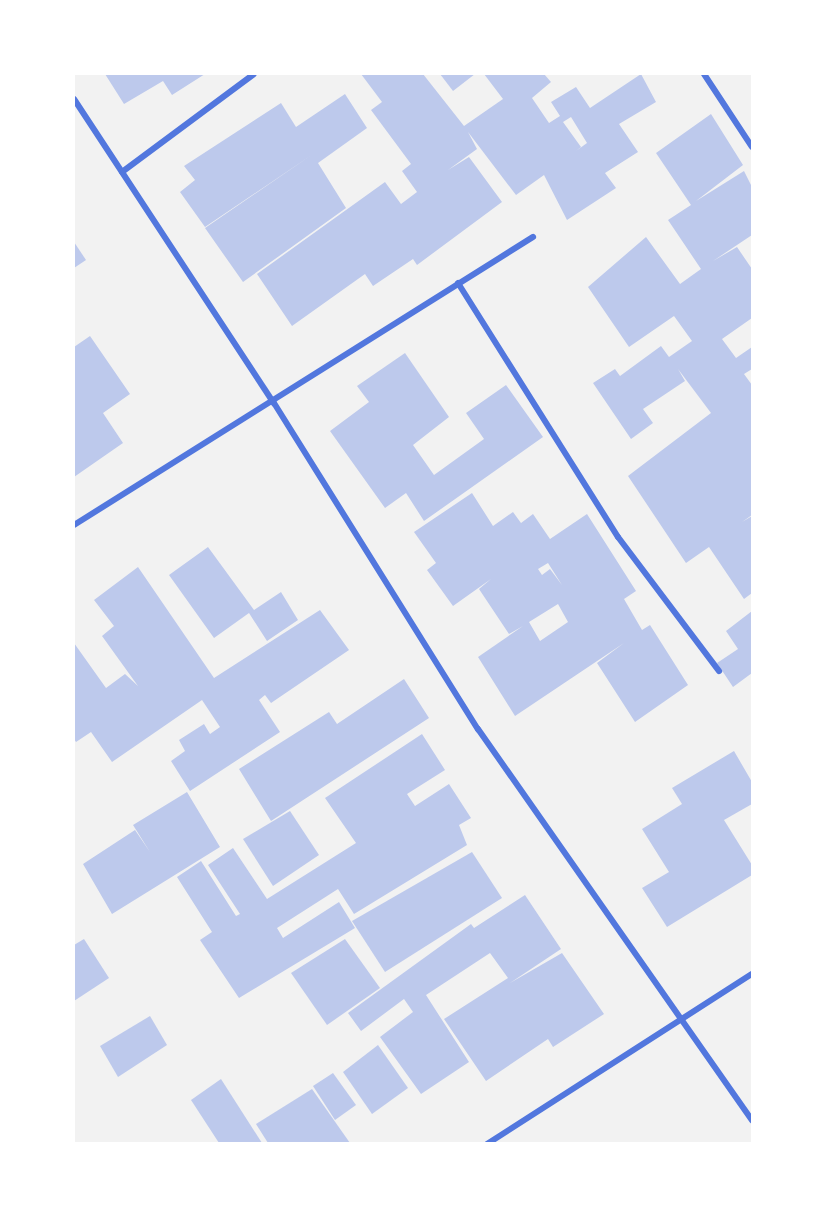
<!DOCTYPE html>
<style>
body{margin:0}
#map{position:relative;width:826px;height:1217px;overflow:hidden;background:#f2f2f2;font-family:Lora,serif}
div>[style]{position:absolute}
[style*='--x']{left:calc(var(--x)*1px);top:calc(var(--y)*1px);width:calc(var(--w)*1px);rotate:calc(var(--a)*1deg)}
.building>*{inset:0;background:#bdc9ec}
.minor>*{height:6px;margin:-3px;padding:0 3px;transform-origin:3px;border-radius:3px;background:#5277de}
span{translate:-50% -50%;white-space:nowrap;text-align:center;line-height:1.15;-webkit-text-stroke:4.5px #fff;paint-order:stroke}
.frame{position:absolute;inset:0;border:75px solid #fff;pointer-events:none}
</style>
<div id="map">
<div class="building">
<i style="clip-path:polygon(105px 74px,205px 74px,172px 95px,163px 81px,124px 104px)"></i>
<i style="clip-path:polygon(evenodd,361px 74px,423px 74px,464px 126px,503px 99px,484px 74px,544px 74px,551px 82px,532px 98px,549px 123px,560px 116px,551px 102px,576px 87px,590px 108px,641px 74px,656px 102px,619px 124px,638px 152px,605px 173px,616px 188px,567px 220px,544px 175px,516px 195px,468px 132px,477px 149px,448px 170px,469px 157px,502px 202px,417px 265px,413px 259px,373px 286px,365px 274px,292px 326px,257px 274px,385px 182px,401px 204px,417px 192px,402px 171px,411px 164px,371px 110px,382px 102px,361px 74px,571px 117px,587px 143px,576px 151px,581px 147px,563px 122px,571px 117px)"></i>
<i style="clip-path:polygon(440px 74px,475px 74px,453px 91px)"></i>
<i style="clip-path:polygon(345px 94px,367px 128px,318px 163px,346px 208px,243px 282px,205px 228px,313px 154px,205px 227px,180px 192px,195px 180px,184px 166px,281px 103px,296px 127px)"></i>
<i style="clip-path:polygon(711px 114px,743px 165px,696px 201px,744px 171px,752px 187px,752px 235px,713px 261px,737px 247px,752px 269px,752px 318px,722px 339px,736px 358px,752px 347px,752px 369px,744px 374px,752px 385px,752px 515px,742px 522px,752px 516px,752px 593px,744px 599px,709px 547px,686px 563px,628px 476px,711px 413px,678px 369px,685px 381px,643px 409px,653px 423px,631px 439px,593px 383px,615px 369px,620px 376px,661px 346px,669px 357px,692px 341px,674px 316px,629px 347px,588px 287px,646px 237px,680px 284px,701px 269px,668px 220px,691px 205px,656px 153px)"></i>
<i style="clip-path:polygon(74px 242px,86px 260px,74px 268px)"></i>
<i style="clip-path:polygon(90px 336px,130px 394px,103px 413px,123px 443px,74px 477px,74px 347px)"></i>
<i style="clip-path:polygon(405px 353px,449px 417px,413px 445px,434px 475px,484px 439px,466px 413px,506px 385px,543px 437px,424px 521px,406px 493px,385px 508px,330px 431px,369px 402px,357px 386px)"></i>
<i style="clip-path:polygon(evenodd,472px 493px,493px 526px,513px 512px,521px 523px,533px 514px,550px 539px,587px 514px,636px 591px,624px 599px,642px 630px,650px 625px,688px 685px,635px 722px,597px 663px,624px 643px,515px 716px,478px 657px,523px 626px,509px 634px,479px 589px,491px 579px,453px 606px,427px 570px,436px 563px,414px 532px,472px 493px,548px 563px,562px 585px,550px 569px,542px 575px,538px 569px,548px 563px,472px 493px,558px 604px,568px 622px,540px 641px,529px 622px,558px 604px)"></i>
<i style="clip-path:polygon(208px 547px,254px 610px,281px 592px,298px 620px,267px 641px,249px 613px,214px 638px,169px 575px)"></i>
<i style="clip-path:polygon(138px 567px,214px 678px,320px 610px,349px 650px,271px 703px,265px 695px,259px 700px,280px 732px,190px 791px,171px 761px,185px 751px,179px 740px,204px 724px,210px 734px,220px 727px,202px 700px,112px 762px,91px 732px,76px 742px,74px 739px,74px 643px,106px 688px,125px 674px,138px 686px,102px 636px,114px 626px,94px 600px)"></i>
<i style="clip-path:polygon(752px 611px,752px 673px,733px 687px,717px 663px,738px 649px,726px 631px)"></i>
<i style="clip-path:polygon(404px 679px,429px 718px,271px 821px,239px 769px,329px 712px,337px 724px)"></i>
<i style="clip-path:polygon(422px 734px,445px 770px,407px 794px,415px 806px,449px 784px,471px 818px,459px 825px,467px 845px,354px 914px,338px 889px,277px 928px,283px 938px,339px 902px,355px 928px,239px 998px,200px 940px,212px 932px,177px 877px,201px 861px,236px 916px,240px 914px,208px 865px,233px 848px,267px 899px,356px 843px,325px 798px)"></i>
<i style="clip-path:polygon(734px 751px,752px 782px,752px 804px,724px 820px,752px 865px,752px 875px,667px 927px,642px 888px,669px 872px,642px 829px,682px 804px,672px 788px)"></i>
<i style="clip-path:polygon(187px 792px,220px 847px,112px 914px,83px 864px,135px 830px,150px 852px,133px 825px)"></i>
<i style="clip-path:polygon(290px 811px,319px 855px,273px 886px,243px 839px)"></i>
<i style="clip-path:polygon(472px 852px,502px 898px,385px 972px,352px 921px)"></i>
<i style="clip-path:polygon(525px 895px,561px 949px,510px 983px,562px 953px,604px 1014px,553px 1047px,548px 1039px,486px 1081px,444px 1019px,508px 978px,490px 953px,426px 995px,469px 1062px,421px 1094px,380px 1037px,413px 1012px,404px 999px,361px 1031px,348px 1013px,471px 924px,474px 928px)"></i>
<i style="clip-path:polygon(84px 939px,109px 978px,74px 1001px,74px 945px)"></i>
<i style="clip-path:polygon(345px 939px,380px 988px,327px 1025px,291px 973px)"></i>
<i style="clip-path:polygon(150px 1016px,167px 1045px,118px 1077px,100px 1046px)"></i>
<i style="clip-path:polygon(378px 1045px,408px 1088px,372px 1114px,343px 1072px)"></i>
<i style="clip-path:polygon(333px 1073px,356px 1105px,335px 1120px,313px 1086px)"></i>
<i style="clip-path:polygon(221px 1079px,262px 1143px,219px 1143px,191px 1100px)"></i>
<i style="clip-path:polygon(312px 1089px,350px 1143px,268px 1143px,256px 1124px)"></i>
</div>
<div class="minor">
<i style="--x:704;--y:74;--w:87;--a:56.7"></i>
<i style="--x:74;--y:99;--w:364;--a:56.7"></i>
<i style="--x:274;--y:403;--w:385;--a:58"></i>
<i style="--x:478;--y:729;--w:478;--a:55"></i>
<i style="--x:122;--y:172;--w:164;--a:-36.6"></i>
<i style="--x:458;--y:283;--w:300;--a:57.8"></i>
<i style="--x:618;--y:537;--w:168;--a:53"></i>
<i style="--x:74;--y:525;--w:542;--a:-32.11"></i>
<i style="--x:487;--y:1144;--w:315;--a:-32.7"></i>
</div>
<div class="frame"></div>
</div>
